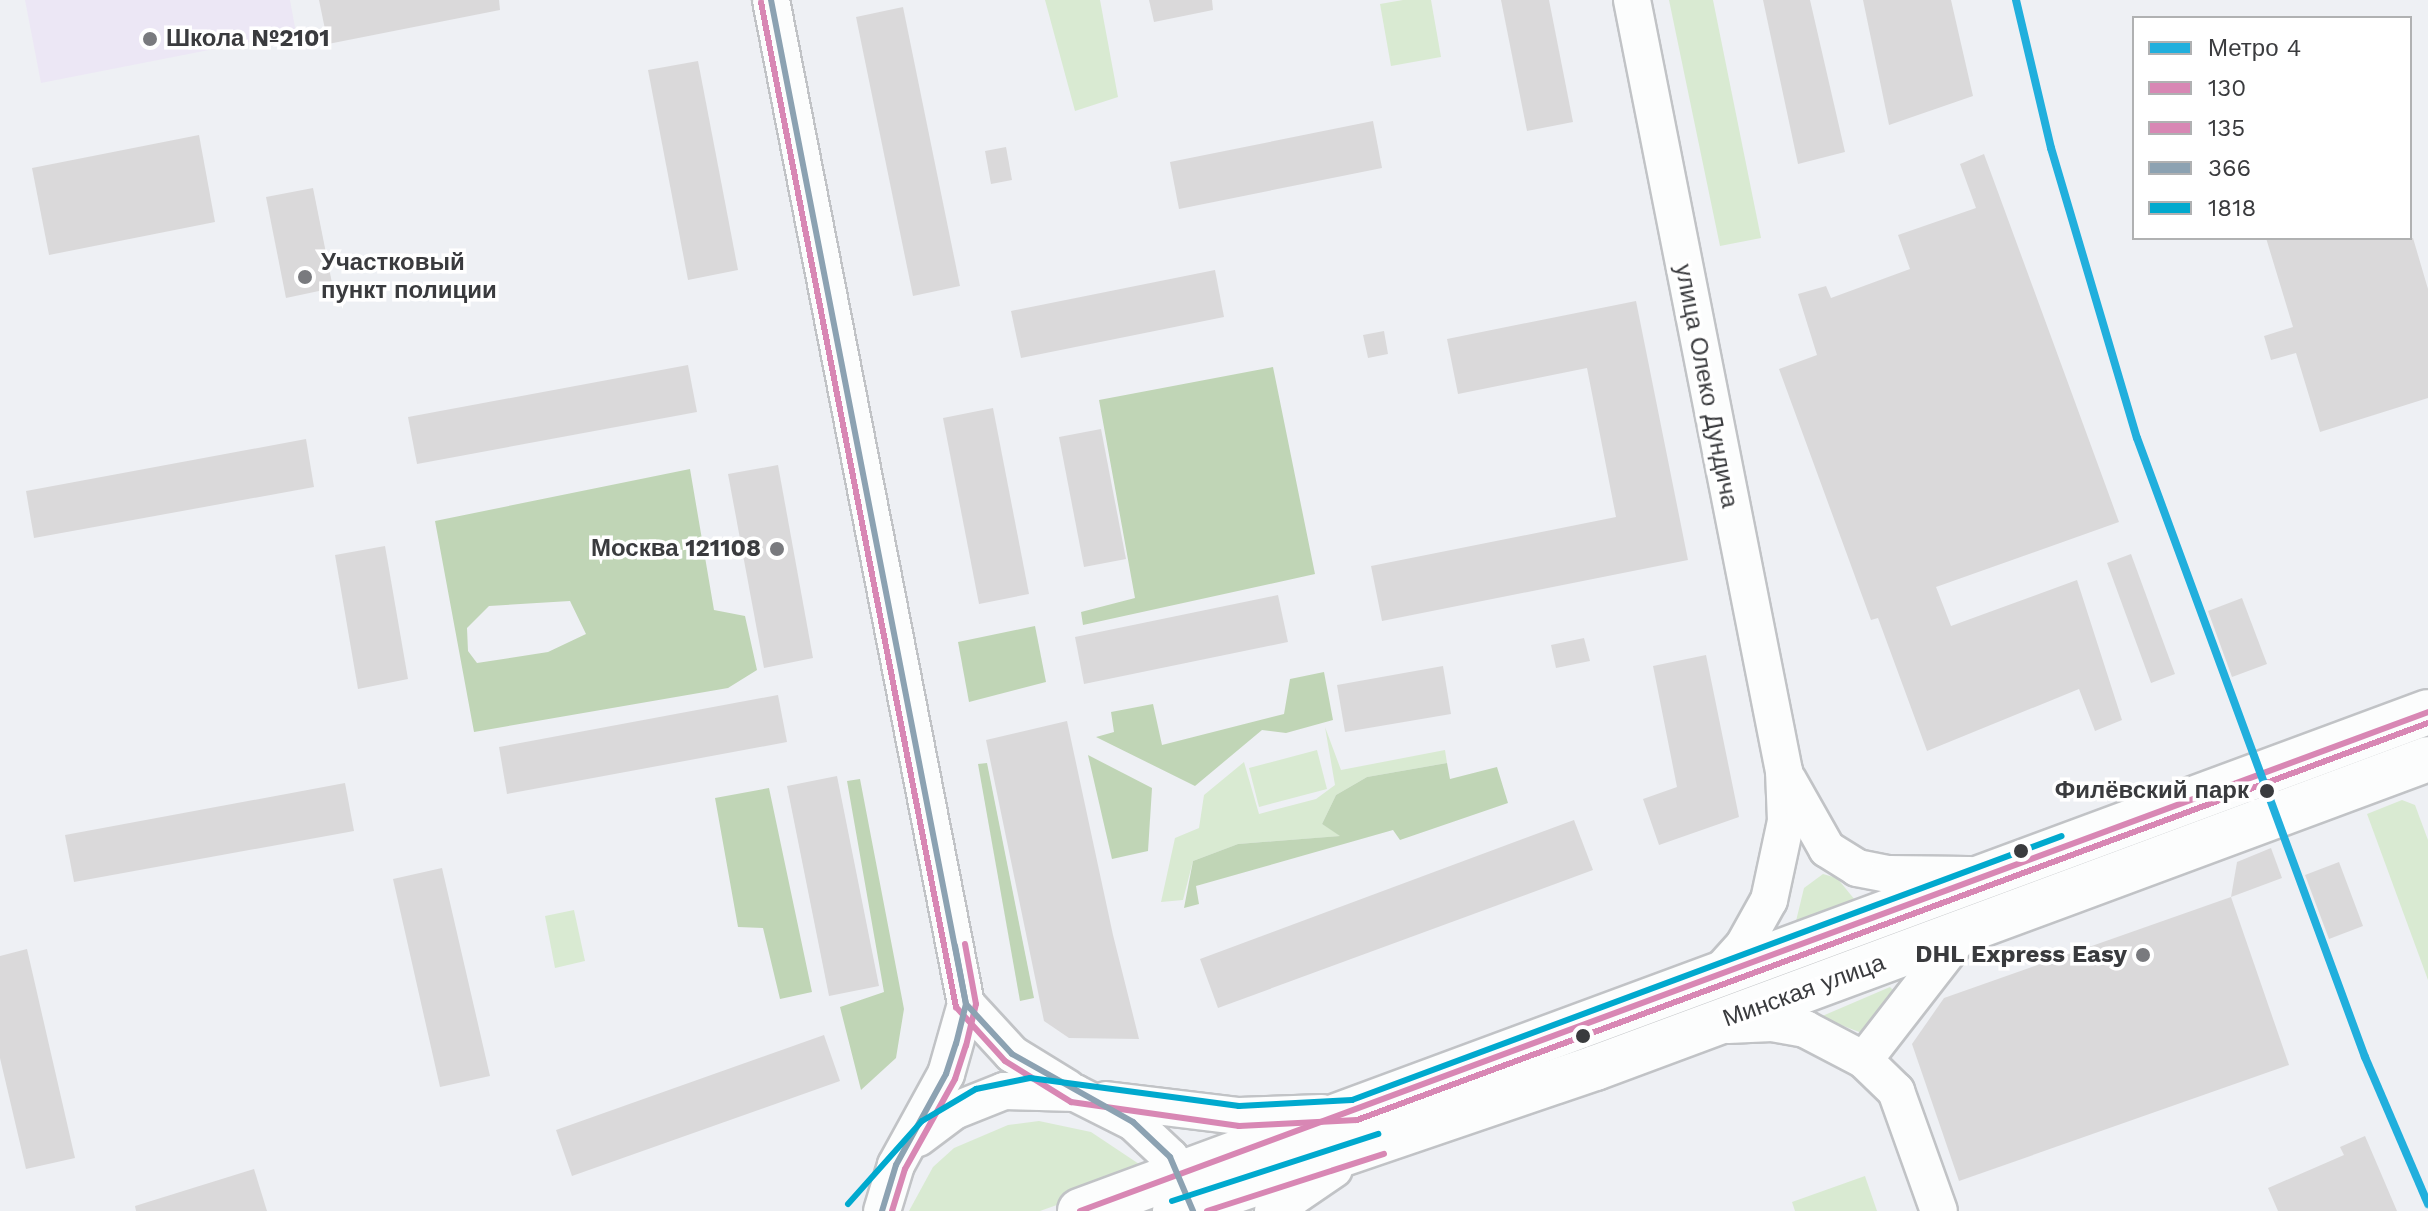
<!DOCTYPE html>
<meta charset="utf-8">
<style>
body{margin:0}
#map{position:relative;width:2428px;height:1211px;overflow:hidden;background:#eef0f4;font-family:"Work Sans",sans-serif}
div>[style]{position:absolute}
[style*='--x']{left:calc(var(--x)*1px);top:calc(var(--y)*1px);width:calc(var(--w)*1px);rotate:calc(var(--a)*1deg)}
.education>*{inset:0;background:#ece7f5}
.green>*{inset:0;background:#d9ead2}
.forest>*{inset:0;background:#c0d5b6}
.building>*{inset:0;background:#dad9da}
.roads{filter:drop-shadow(2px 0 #c1c3c6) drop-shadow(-2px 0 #c1c3c6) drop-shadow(0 2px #c1c3c6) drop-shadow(0 -2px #c1c3c6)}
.minor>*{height:36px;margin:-18px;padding:0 18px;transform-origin:18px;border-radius:18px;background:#fcfdfd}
.major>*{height:44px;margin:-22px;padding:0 22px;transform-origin:22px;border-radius:22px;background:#fcfdfd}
.bus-1>*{height:6px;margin:-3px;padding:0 3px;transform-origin:3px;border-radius:3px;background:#d887b4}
.bus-2>*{height:6px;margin:-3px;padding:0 3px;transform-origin:3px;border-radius:3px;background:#d887b4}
.bus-3>*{height:6px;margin:-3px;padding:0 3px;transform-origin:3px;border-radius:3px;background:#8ca2b2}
.bus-4>*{height:6px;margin:-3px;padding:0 3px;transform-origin:3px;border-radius:3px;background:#00a9ce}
.metro-1>*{height:8px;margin:-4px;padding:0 4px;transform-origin:4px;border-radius:4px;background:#21afdd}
.dots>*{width:22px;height:22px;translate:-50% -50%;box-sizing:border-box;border:4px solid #fff;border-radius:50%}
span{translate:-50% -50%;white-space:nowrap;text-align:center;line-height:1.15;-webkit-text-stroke:7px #fff;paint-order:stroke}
.poi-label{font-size:24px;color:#3a3b3e;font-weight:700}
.left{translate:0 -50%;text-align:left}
.right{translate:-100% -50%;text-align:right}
.street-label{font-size:24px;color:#3a3b3e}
.stop-label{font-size:24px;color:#3a3b3e;font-weight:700}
.legend{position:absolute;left:2132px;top:16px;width:280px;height:224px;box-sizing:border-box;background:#fff;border:2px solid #b0b1b2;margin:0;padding:10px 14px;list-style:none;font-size:24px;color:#3a3b3e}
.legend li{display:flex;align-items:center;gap:16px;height:40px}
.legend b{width:40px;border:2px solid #b0b1b2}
</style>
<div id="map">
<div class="education">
<i style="clip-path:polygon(25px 0,290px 0,296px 33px,41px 83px)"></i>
</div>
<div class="green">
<i style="clip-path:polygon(1045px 0,1100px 0,1118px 97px,1075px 111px)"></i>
<i style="clip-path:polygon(1403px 0,1431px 0,1441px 57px,1391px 66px,1380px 4px)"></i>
<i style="clip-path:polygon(1669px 0,1713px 0,1761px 238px,1720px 246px)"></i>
<i style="clip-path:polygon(1325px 727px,1341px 770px,1445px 750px,1447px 763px,1367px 777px,1336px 795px,1322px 824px,1341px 836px,1238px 844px,1193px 861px,1183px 900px,1161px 902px,1175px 838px,1199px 828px,1204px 795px,1244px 762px,1259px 814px,1316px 799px,1335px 785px)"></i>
<i style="clip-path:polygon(1317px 750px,1327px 789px,1259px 807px,1249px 768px)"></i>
<i style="clip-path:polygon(2402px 800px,2415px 805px,2428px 840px,2428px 980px,2367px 814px)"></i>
<i style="clip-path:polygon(1823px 874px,1837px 878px,1855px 900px,1796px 921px,1804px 888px)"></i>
<i style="clip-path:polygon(574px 910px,585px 961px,555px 968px,545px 916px)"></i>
<i style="clip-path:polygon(1890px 987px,1894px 991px,1867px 1035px,1820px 1017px)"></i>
<i style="clip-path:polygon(1039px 1121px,1091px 1132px,1145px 1168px,1141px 1175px,1040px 1211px,909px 1211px,933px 1167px,954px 1148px,1008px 1125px)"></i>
<i style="clip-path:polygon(1865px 1176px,1877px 1211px,1795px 1211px,1792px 1202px)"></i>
</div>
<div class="forest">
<i style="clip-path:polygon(1273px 367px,1315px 574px,1083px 625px,1081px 612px,1135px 598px,1099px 400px)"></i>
<i style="clip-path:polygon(evenodd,690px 469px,714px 610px,745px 616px,757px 670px,728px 688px,474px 732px,435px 521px,690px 469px,570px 601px,586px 634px,548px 652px,477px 663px,468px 651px,467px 628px,489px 606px,570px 601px)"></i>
<i style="clip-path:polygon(1035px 626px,1046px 682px,969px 702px,958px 642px)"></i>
<i style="clip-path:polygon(1324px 672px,1333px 720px,1286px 733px,1262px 730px,1195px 786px,1096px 737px,1114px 732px,1111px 712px,1153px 704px,1162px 745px,1284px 714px,1290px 679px)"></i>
<i style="clip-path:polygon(1088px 755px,1152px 788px,1148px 851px,1112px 859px)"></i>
<i style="clip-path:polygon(987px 763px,1034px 998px,1020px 1001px,978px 764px)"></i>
<i style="clip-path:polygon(1447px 763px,1450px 779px,1497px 767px,1508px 803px,1400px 840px,1393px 830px,1196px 886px,1199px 904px,1184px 908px,1193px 861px,1238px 844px,1340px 836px,1322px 824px,1336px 795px,1367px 777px)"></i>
<i style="clip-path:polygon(860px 779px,904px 1009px,896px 1058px,861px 1090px,840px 1007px,884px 992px,847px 781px)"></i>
<i style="clip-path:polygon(769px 788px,812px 992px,780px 999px,763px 928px,738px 927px,715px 798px)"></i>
</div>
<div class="building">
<i style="clip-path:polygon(319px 0,499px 0,500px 10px,328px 44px)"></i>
<i style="clip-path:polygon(1149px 0,1212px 0,1213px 10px,1154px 22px)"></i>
<i style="clip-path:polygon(1501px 0,1549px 0,1573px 122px,1527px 131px)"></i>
<i style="clip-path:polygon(1763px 0,1810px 0,1845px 152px,1798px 164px)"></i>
<i style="clip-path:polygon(1863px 0,1951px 0,1973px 96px,1889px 125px)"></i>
<i style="clip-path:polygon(903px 7px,960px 286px,913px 296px,856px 17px)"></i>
<i style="clip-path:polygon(698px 61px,738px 270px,688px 280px,648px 70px)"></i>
<i style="clip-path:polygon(1373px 121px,1382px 168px,1179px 209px,1170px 162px)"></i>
<i style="clip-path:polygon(199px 135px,215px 222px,49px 255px,32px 168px)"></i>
<i style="clip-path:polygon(1006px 147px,1012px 180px,991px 184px,985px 151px)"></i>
<i style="clip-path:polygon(1984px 154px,2119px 522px,1936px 587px,1951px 626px,2077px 580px,2122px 720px,2095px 731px,2079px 689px,1927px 751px,1878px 618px,1871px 620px,1779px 369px,1817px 355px,1798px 294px,1826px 286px,1831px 298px,1910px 269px,1898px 235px,1976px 208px,1960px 164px)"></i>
<i style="clip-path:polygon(313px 188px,333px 288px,286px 298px,266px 197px)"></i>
<i style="clip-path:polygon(2266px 238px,2413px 238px,2428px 289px,2428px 398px,2320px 432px,2296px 353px,2271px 360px,2264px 336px,2293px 327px)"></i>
<i style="clip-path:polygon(1215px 270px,1224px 317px,1021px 358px,1011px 311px)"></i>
<i style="clip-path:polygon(1636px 301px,1688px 560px,1382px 621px,1371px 566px,1616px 517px,1587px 368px,1458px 394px,1447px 339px)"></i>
<i style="clip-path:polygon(1384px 331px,1388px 354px,1368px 358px,1363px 335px)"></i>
<i style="clip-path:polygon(688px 365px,697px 412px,417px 464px,408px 417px)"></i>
<i style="clip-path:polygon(993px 408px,1029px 594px,979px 604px,943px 418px)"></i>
<i style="clip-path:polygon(1101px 429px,1126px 559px,1084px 567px,1059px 437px)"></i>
<i style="clip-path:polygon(306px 439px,314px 487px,34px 538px,26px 491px)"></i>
<i style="clip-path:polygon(778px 465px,813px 658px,764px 668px,728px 474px)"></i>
<i style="clip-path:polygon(385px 546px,408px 679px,358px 689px,335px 555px)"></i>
<i style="clip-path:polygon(2131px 554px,2175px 674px,2151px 683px,2107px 563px)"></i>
<i style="clip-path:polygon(1278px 595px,1288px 642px,1084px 684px,1075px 637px)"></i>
<i style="clip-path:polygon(2242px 598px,2267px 664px,2232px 677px,2208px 611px)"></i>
<i style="clip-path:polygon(1584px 638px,1590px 661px,1556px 668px,1551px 645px)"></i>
<i style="clip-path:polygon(1706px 655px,1739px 817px,1659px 845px,1643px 799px,1677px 787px,1653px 666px)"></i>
<i style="clip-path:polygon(1443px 666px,1451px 714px,1345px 732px,1337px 685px)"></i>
<i style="clip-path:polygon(778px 695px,787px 742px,507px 794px,499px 747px)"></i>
<i style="clip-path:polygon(1067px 721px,1113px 935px,1139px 1039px,1069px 1038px,1044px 1021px,986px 740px)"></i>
<i style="clip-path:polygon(837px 776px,879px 986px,829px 996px,787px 786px)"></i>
<i style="clip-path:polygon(345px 783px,354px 831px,74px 882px,65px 835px)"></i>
<i style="clip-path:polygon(1574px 820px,1593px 870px,1218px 1008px,1200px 959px)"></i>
<i style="clip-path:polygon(2271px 848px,2282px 878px,2231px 897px,2237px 862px)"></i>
<i style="clip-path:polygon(2339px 862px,2363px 926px,2329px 939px,2305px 875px)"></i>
<i style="clip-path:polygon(442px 868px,490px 1076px,440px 1087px,393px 879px)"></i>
<i style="clip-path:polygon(2231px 897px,2289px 1065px,1959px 1181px,1912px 1044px,1944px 998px)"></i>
<i style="clip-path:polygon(27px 949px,75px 1158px,26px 1169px,0 1058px,0 956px)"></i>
<i style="clip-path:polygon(824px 1035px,840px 1081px,572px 1176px,556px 1130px)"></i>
<i style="clip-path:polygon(2365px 1136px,2397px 1211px,2278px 1211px,2268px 1188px,2344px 1155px,2340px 1147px)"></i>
<i style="clip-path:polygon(254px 1169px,267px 1211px,136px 1211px,135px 1206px)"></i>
</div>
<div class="roads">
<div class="minor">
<i style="--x:771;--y:0;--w:1023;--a:79.01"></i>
<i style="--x:966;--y:1004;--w:73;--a:105.9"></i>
<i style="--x:946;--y:1074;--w:104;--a:118.8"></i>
<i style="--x:896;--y:1165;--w:48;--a:106.9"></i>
<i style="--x:1632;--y:0;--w:786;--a:78.85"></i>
<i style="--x:1784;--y:771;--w:50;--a:87.7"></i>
<i style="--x:1786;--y:821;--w:81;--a:102.1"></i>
<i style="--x:1769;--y:900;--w:51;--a:119.1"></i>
<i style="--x:1744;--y:945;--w:38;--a:132"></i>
<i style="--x:1788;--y:780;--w:79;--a:60.5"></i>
<i style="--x:1827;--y:849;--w:36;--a:32"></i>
<i style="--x:1857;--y:868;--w:32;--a:11"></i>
<i style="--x:1888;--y:874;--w:82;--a:0.7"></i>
<i style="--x:966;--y:1004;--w:68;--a:47.4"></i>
<i style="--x:1012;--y:1054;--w:65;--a:31.7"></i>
<i style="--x:1728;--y:1025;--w:44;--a:-2.6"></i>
<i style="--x:1772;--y:1023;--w:34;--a:10"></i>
<i style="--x:1805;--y:1029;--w:67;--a:27.7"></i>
<i style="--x:1864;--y:1060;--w:45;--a:44.1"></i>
<i style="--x:1896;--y:1091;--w:127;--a:70.3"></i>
<i style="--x:1864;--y:1060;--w:158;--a:-52.2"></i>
<i style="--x:1106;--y:1100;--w:134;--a:6.9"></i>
<i style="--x:1239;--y:1116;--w:83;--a:-2.1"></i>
<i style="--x:918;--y:1138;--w:45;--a:-36.9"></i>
<i style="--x:954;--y:1111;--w:54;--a:-21.8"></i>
<i style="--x:1004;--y:1091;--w:71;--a:1.6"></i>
<i style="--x:1075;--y:1093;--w:65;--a:26.6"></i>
<i style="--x:1133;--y:1122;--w:51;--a:43.4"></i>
<i style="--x:1170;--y:1157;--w:46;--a:64"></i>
<i style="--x:1273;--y:1211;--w:74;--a:-34.5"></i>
</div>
<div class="major">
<i style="--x:1080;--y:1211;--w:1437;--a:-20.31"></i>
<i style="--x:1175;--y:1211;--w:444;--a:-18.8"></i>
<i style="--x:1595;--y:1068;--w:888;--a:-20.35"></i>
</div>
</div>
<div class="bus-1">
<i style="--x:1080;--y:1211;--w:1437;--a:-20.31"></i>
</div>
<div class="bus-2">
<i style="--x:761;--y:2;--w:1024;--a:79.02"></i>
<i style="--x:956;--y:1007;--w:73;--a:47.8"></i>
<i style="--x:1005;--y:1061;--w:78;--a:31.8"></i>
<i style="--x:1071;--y:1102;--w:170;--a:8.1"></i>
<i style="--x:1239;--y:1126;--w:118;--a:-2.9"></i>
<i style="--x:1357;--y:1120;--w:1142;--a:-20.34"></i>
<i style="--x:892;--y:1211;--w:44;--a:-72.8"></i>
<i style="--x:905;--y:1169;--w:103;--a:-60.9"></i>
<i style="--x:955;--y:1079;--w:35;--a:-72"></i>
<i style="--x:966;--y:1046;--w:43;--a:-76.6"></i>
<i style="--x:976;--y:1004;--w:61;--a:-100.4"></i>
<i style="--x:1207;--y:1211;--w:186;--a:-17.9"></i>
</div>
<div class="bus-3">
<i style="--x:771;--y:0;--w:1023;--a:79.01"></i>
<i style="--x:966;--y:1004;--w:68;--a:47.4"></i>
<i style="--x:1012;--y:1054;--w:139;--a:29.3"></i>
<i style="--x:1133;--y:1122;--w:51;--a:43.4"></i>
<i style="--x:1170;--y:1157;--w:59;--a:66.9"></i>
<i style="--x:882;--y:1211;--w:48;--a:-73.1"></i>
<i style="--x:896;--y:1165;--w:104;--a:-61.2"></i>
<i style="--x:946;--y:1074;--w:32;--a:-72"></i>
<i style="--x:956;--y:1044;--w:41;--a:-76"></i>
<i style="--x:966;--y:1004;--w:59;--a:-100.7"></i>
</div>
<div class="bus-4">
<i style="--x:1172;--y:1201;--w:217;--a:-18"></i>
<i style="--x:848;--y:1204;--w:111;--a:-48.3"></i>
<i style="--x:922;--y:1121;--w:63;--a:-30.7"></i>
<i style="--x:976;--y:1089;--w:55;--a:-11.5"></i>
<i style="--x:1030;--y:1078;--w:211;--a:7.6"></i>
<i style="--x:1239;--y:1106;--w:113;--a:-3"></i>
<i style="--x:1352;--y:1100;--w:757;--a:-20.4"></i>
</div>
<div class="metro-1">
<i style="--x:2016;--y:0;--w:152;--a:76.7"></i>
<i style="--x:2051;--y:148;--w:302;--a:73.5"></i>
<i style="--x:2137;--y:438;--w:660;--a:69.78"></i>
<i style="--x:2365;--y:1057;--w:160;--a:66.8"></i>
</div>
<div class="dots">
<i style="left:150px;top:39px;background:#797a7e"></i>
<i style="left:305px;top:277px;background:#797a7e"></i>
<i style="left:777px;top:549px;background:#797a7e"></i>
<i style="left:2267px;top:791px;background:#3a3b3e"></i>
<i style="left:2021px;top:851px;background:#3a3b3e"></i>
<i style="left:2143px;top:955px;background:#797a7e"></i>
<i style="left:1583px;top:1036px;background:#3a3b3e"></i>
</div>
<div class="poi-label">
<span class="left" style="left:166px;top:39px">Школа №2101</span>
<span class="left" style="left:321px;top:277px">Участковый<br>пункт полиции</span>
<span class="right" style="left:761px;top:549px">Москва 121108</span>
<span class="right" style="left:2127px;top:955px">DHL Express Easy</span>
</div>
<div class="street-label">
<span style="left:1706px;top:386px;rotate:79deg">улица Олеко Дундича</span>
<span style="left:1804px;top:991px;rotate:-20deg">Минская улица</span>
</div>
<div class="stop-label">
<span class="right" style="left:2249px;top:791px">Филёвский парк</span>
</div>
<ul class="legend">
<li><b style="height:10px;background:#21afdd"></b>Метро 4</li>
<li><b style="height:10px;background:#d887b4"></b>130</li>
<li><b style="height:10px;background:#d887b4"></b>135</li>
<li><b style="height:10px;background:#8ca2b2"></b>366</li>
<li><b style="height:10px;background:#00a9ce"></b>1818</li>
</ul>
</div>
